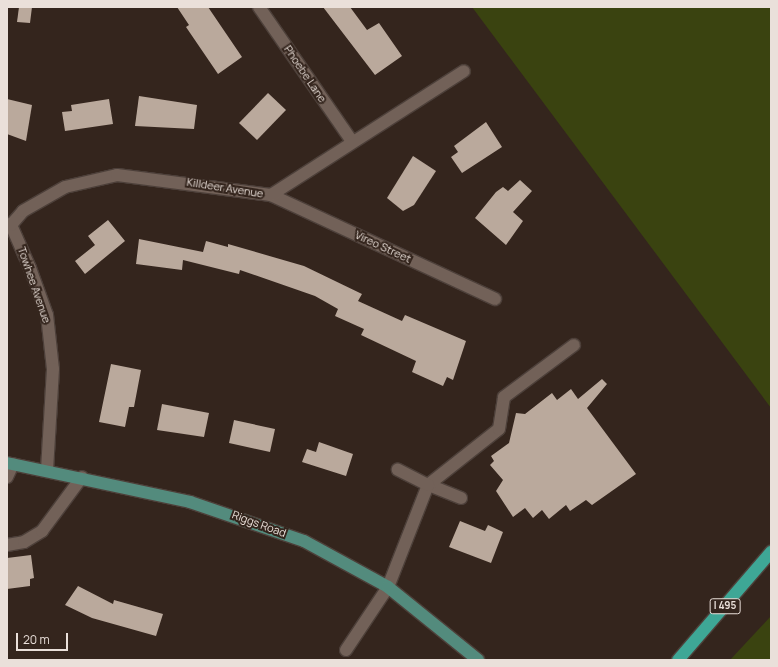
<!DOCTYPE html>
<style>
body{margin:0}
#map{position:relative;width:778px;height:667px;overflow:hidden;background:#34251d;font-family:Manrope,sans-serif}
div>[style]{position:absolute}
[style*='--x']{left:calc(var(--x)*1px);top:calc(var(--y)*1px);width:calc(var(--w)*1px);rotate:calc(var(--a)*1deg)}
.green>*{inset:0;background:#3a4310}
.building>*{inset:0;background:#baa99c}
.roads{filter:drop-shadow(1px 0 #4d403a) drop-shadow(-1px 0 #4d403a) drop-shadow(0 1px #4d403a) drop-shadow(0 -1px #4d403a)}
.minor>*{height:12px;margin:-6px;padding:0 6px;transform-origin:6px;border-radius:6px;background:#726158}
.major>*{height:12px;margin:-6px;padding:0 6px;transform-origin:6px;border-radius:6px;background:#538b7d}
.highway>*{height:12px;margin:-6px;padding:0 6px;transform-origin:6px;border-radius:6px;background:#3ea796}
span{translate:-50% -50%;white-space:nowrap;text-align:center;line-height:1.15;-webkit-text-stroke:4px #34251d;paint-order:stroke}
.shield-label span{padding:1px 3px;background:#34251d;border:1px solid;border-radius:3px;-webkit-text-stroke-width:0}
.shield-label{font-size:10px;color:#eae0da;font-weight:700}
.street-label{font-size:11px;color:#eae0da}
.frame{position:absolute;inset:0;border:8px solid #eae0da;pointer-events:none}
.scale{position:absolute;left:16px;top:633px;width:52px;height:18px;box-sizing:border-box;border:2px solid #eae0da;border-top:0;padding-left:5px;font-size:12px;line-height:14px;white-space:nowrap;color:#eae0da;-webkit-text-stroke:3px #34251d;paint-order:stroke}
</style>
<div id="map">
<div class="green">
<i style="clip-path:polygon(472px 7px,771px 7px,771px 408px)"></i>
<i style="clip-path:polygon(771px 616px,771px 660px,730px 660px)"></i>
</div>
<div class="building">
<i style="clip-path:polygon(19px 7px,32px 7px,30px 23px,17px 22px)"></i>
<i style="clip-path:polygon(177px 7px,208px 7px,242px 57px,218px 74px,186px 27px,189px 25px)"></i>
<i style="clip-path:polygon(323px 7px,350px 7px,367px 30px,379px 23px,402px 56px,375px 75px)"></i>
<i style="clip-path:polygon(268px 93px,286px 110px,257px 140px,239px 123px)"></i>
<i style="clip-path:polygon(139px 96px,197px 105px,194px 129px,135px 126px)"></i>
<i style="clip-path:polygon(7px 99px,32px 105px,26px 141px,7px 134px)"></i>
<i style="clip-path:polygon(109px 99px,113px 124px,65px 131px,62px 112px,72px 111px,71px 105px)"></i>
<i style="clip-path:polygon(486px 122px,502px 147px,462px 173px,451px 157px,458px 152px,454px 146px)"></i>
<i style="clip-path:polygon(413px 156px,436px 171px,414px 205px,403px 211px,387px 198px)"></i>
<i style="clip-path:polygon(520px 180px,532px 191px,513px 212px,523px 221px,506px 245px,475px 218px,496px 192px,503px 187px,508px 191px)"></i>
<i style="clip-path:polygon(108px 220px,125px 241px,85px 274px,75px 261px,95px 245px,88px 236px)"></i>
<i style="clip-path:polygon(139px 239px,203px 252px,206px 241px,228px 247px,228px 244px,304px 266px,362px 294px,358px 301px,402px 321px,405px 315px,466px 341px,453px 380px,447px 377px,443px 386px,412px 372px,416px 361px,361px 335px,364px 329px,335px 316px,338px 309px,315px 296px,240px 270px,239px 274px,183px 260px,182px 270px,136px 264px)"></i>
<i style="clip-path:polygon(111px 364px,141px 370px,134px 407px,129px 407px,125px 427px,99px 422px)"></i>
<i style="clip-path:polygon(602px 379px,607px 384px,587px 408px,636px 474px,592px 505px,586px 500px,570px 511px,566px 505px,549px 519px,542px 510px,533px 518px,525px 508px,513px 517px,496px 491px,503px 480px,490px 465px,494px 461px,491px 456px,509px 443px,516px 413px,525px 414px,552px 393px,557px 400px,571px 389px,578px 399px)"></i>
<i style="clip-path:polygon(162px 404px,209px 413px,204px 437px,157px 430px)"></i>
<i style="clip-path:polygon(234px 420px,275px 429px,270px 452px,229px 443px)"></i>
<i style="clip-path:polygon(319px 442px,353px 454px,346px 476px,302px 462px,307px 449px,316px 452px)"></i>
<i style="clip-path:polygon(460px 521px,485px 531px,488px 525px,503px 532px,491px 563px,449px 547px)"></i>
<i style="clip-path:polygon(31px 555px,34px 578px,30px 579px,30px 586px,7px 589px,7px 558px)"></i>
<i style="clip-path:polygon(78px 586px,113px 604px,114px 600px,163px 614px,156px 636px,92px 618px,65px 605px)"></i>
</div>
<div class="roads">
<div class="minor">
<i style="--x:259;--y:7;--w:162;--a:55.3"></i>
<i style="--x:271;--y:195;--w:247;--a:24.9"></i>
<i style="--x:7;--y:224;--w:4;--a:14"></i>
<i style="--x:11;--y:225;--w:47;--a:66.2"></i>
<i style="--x:30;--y:268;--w:50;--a:70.1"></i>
<i style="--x:47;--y:315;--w:54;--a:83.7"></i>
<i style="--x:53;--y:369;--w:102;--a:93.4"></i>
<i style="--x:11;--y:225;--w:18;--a:-49"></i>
<i style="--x:23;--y:211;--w:48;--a:-29.7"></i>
<i style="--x:65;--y:187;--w:53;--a:-13"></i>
<i style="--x:117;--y:175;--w:155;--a:7.4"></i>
<i style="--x:271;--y:195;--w:229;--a:-32.7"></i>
<i style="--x:7;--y:477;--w:14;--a:-65"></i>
<i style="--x:461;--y:498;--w:35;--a:-158"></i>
<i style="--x:428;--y:485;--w:90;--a:-38.3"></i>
<i style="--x:499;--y:429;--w:32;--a:-81"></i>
<i style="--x:504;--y:397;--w:87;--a:-36.6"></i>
<i style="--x:7;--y:545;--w:17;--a:-10"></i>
<i style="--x:24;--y:542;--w:21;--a:-31"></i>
<i style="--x:42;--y:531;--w:67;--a:-53.5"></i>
<i style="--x:346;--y:650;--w:76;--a:-56.3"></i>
<i style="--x:388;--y:587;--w:110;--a:-68.6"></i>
<i style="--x:428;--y:485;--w:34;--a:-153"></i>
</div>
<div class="major">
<i style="--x:7;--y:463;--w:187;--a:12"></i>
<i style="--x:190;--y:502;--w:120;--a:18.9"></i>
<i style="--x:304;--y:541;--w:96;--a:28.7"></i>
<i style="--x:388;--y:587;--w:116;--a:39"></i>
</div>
<div class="highway">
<i style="--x:678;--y:660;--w:143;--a:-49.3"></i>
</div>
</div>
<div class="shield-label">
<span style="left:725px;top:606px">I 495</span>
</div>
<div class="street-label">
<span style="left:305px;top:74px;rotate:56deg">Phoebe Lane</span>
<span style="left:225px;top:188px;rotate:9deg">Killdeer Avenue</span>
<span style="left:383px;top:247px;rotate:25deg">Vireo Street</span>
<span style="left:34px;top:285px;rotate:71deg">Towhee Avenue</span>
<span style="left:259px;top:524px;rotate:20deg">Riggs Road</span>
</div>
<div class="frame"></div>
<div class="scale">20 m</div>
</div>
